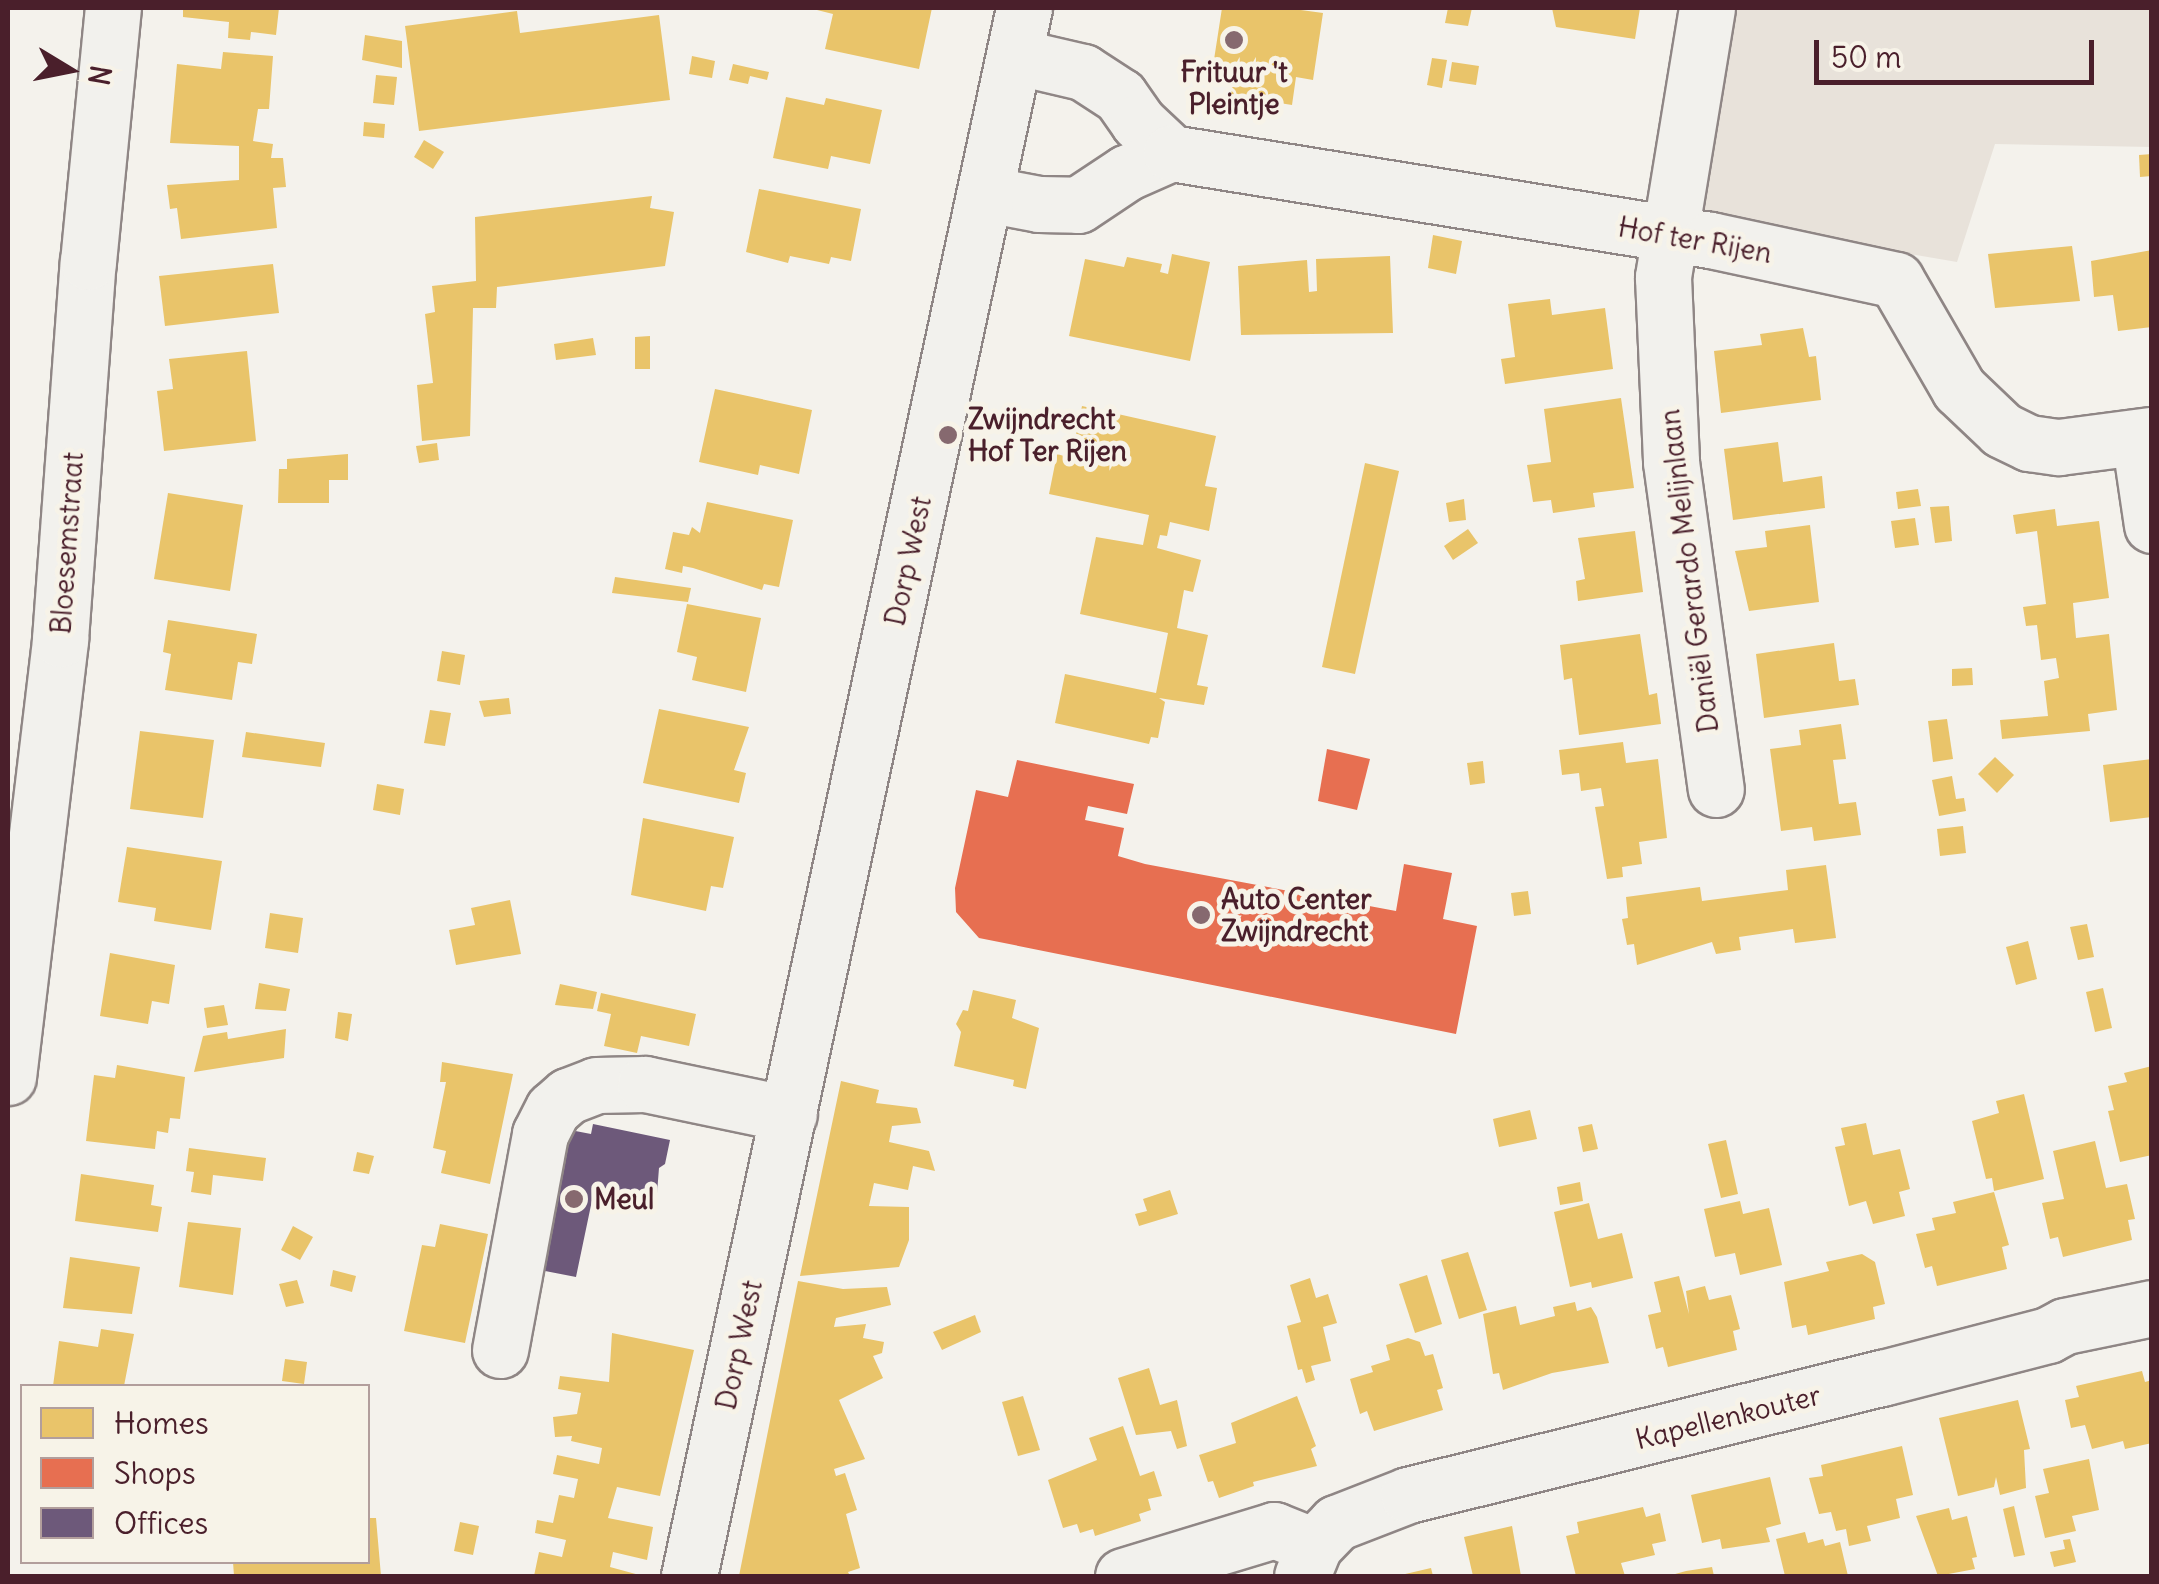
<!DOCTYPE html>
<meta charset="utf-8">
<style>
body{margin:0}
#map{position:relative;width:2159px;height:1584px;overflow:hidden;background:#f4f2ec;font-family:Delius,sans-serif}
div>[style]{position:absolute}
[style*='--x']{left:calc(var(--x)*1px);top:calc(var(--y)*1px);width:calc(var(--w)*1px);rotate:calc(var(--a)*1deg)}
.green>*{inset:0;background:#e8e2da}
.homes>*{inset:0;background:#e9c46a}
.shops>*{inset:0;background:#e76f51}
.offices>*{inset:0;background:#6d597a}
.roads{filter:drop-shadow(2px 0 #8f8685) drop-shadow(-2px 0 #8f8685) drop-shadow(0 2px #8f8685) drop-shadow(0 -2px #8f8685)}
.minor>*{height:55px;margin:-27.5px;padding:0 27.5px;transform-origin:27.5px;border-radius:27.5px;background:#f2f1ed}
.major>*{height:55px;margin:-27.5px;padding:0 27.5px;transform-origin:27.5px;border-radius:27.5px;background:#f2f1ed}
.dots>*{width:28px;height:28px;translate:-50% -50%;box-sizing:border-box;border:5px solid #f7f3e8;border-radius:50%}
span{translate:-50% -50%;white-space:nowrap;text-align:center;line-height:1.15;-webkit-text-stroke:10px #f7f3e8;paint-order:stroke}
.poi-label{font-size:28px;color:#4a1f2b;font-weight:700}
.left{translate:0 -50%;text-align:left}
.street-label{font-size:28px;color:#4a1f2b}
.frame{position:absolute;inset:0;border:10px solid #4a1f2b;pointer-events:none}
.legend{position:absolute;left:20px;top:1384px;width:350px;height:180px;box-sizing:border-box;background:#f7f3e8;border:2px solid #b29e9c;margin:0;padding:12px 18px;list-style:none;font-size:30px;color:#4a1f2b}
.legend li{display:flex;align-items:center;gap:20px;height:50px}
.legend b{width:50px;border:2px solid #b29e9c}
.north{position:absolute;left:20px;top:20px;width:100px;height:100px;-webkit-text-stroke:8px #f7f3e8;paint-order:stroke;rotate:100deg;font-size:28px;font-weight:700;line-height:40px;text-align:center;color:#4a1f2b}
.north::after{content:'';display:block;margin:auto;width:35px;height:45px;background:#4a1f2b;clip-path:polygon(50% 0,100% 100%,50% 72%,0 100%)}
.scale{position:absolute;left:1814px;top:40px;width:280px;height:45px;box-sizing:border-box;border:5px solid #4a1f2b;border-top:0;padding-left:12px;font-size:30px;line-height:35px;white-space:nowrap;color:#4a1f2b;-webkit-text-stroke:8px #f7f3e8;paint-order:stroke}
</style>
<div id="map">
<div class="green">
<i style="clip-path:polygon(1727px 8px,2151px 8px,2151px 147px,1995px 144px,1957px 262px,1688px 216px)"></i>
</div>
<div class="homes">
<i style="clip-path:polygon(183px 8px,279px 8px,276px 35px,251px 32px,250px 40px,228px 38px,229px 22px,183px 17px)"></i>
<i style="clip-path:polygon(809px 8px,932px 8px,919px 69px,825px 49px,833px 14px)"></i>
<i style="clip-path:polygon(1222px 8px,1286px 8px,1323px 13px,1313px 80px,1296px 77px,1292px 105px,1231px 95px,1233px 83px,1211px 79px)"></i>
<i style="clip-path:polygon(1448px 8px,1472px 8px,1468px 26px,1445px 23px)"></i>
<i style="clip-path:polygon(1552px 8px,1640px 8px,1635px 39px,1556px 27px)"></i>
<i style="clip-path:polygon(517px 11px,520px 33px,659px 15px,670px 100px,419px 131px,405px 26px)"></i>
<i style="clip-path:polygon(365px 35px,402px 41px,402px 68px,362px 60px)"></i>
<i style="clip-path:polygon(223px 52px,273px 56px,269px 109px,258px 109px,253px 141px,273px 144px,271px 158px,283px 158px,286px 187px,273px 188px,277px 228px,181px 239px,177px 208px,170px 209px,167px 185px,239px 180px,239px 146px,170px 143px,177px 64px,221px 69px)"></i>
<i style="clip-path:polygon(692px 56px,715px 61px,712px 78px,689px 74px)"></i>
<i style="clip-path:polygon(1432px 58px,1447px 60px,1442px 88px,1427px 85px)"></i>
<i style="clip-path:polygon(1452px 62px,1479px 66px,1476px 85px,1449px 81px)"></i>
<i style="clip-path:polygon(733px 64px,769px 72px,767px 80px,750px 76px,748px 84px,729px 80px)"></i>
<i style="clip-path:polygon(376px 75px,397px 77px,394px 105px,373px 103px)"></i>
<i style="clip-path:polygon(786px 97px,824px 105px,826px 98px,882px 110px,870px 164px,831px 156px,828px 169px,773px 158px)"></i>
<i style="clip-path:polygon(364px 122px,385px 124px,384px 138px,363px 136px)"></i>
<i style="clip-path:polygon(424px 140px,444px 152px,433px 169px,414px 157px)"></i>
<i style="clip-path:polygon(2152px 154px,2152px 176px,2140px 177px,2139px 155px)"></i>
<i style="clip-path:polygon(759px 189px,861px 209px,851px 261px,831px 257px,829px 264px,790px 256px,788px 263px,746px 252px)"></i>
<i style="clip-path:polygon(652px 196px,650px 208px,674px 212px,665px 266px,497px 287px,496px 308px,473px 308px,470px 436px,422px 441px,417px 385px,433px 383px,425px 314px,435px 312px,432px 286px,476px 281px,475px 217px)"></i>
<i style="clip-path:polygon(1433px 235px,1462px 241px,1456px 274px,1428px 268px)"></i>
<i style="clip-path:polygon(2072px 246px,2080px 301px,1995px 308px,1988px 254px)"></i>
<i style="clip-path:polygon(2152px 250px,2152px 327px,2118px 331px,2113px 295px,2094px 297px,2091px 261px)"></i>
<i style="clip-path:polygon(1172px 254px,1210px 262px,1190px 361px,1069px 336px,1085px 259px,1124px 267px,1127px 257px,1162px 264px,1160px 272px,1168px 274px)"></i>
<i style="clip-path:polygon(1390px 256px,1393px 333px,1241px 335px,1238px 266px,1307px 260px,1309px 292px,1317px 291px,1316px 259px)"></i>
<i style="clip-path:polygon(273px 264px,279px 313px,165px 326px,159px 276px)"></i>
<i style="clip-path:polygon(1550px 299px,1552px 315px,1605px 308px,1613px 369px,1505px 384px,1501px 359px,1515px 357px,1508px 304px)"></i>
<i style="clip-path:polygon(1803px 328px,1809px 357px,1816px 356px,1821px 400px,1721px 413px,1714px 351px,1762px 345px,1760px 334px)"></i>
<i style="clip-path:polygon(650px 336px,650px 369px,635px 369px,635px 337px)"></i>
<i style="clip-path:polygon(593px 338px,596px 355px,556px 360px,554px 344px)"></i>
<i style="clip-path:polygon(247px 351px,256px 441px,164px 451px,157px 391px,173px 389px,169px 359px)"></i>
<i style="clip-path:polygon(715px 389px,812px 410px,799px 474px,760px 465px,758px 475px,699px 462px)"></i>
<i style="clip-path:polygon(1621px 398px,1634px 488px,1593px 493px,1595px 507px,1553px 513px,1551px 500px,1533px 502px,1527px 465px,1551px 462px,1544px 409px)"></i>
<i style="clip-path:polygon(1082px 406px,1216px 436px,1205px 486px,1217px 488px,1209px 531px,1170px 522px,1167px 536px,1160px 535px,1157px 548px,1201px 560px,1193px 592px,1184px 590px,1177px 628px,1208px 635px,1197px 685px,1208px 687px,1204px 705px,1159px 698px,1165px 702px,1158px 738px,1151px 737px,1149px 744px,1055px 723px,1065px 674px,1156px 693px,1168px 633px,1080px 614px,1096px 537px,1143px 545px,1149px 515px,1049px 494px,1057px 454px,1071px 458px)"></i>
<i style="clip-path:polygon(1778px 442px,1783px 482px,1822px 476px,1825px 508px,1733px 520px,1724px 449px)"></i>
<i style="clip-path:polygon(437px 443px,439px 460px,419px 463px,416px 446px)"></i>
<i style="clip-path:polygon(348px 454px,348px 480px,329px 480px,329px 503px,278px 503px,279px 469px,287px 469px,287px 459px)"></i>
<i style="clip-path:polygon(1365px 463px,1399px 471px,1355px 674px,1322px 667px)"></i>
<i style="clip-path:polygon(1918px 489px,1921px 506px,1898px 509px,1896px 492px)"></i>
<i style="clip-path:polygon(168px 493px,243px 505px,230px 591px,154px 579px)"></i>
<i style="clip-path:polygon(1464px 499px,1466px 520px,1449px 522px,1446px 503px)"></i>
<i style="clip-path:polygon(707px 502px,793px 520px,779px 587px,764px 584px,762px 590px,693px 568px,683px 566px,682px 573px,665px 569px,673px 532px,689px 535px,692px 527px,700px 533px)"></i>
<i style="clip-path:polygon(1949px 506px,1952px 541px,1935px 543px,1930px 507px)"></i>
<i style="clip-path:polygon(2055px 509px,2057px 526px,2099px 521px,2109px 598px,2073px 603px,2076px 638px,2109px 634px,2117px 710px,2088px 714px,2090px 731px,2002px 739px,2000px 720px,2048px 716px,2044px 681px,2059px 678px,2056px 658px,2041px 660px,2037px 625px,2026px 626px,2023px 607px,2046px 604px,2037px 531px,2016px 534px,2013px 515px)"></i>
<i style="clip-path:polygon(1915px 518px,1919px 545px,1895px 548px,1891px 521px)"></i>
<i style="clip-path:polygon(1810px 525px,1819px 602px,1749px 611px,1735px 551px,1767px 547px,1765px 531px)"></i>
<i style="clip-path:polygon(1468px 529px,1478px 543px,1453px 560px,1444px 546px)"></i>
<i style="clip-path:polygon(1635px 531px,1643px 592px,1578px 601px,1576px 581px,1585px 579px,1578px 538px)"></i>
<i style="clip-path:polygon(615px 577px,691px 588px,688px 602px,612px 593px)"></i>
<i style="clip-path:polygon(687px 604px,761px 618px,746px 692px,692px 680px,697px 657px,677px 652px)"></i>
<i style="clip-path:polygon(168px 620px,257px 634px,252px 664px,238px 662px,232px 700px,165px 690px,171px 654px,163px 652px)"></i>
<i style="clip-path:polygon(1640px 634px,1649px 695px,1657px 693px,1661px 724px,1579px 735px,1572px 678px,1564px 680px,1560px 645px)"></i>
<i style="clip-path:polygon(1834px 643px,1839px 681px,1855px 679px,1859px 705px,1764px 718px,1756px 654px)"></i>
<i style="clip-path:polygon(442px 651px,465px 655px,460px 685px,437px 681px)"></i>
<i style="clip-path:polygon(1972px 668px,1973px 685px,1952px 686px,1952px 669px)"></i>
<i style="clip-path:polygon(509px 698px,511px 714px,484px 717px,479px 701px)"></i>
<i style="clip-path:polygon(659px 709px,749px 727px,734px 770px,746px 773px,739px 803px,643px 783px)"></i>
<i style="clip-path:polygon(430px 710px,451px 713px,445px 746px,424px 743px)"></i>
<i style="clip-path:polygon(1947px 719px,1953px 759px,1933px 762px,1928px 721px)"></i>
<i style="clip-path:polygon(1841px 724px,1846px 759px,1833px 760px,1839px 804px,1856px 802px,1861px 835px,1814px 841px,1812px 827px,1781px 831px,1770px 749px,1801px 745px,1799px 730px)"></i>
<i style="clip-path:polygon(140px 731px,214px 740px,203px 818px,130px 809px)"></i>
<i style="clip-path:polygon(246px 732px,325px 743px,321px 767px,242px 757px)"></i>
<i style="clip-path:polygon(1623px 742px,1626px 763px,1658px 759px,1667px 838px,1639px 842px,1642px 864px,1622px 867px,1623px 877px,1607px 879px,1595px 807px,1604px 806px,1601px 788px,1581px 791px,1579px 773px,1562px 775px,1559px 750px)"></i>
<i style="clip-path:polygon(1995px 757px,2014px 775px,1997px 793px,1978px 774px)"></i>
<i style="clip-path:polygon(2152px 759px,2152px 817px,2110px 822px,2103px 765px)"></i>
<i style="clip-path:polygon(1483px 761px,1485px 783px,1470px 785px,1467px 763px)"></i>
<i style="clip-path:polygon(1952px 776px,1956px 799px,1964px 798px,1966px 811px,1939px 816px,1932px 780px)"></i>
<i style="clip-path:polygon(377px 784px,404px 789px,400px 815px,373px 810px)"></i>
<i style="clip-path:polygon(643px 818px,734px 837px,723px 888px,711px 886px,706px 911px,631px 895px)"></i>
<i style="clip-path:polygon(1963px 826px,1966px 853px,1940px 856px,1937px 829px)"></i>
<i style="clip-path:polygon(127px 847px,222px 861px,211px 930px,154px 921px,156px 908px,118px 902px)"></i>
<i style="clip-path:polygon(1826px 865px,1836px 938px,1795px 943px,1793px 929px,1739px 937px,1741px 950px,1716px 954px,1712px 942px,1637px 965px,1634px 944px,1627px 945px,1622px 919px,1628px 918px,1626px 897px,1700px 887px,1702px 901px,1788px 890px,1786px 870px)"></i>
<i style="clip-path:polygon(1528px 891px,1531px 914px,1514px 916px,1511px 893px)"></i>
<i style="clip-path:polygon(510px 900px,521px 954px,456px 965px,449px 930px,475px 925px,471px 908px)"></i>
<i style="clip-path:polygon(270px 913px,303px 918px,298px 953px,265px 948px)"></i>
<i style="clip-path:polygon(2087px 924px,2094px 957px,2078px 960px,2070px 927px)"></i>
<i style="clip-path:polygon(2028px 941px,2037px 979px,2016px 985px,2006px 947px)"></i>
<i style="clip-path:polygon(110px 953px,175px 965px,169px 1004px,152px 1001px,148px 1024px,100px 1016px)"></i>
<i style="clip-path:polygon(259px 983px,290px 989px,286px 1011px,255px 1009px)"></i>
<i style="clip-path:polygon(560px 984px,597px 992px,593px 1009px,555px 1005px)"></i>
<i style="clip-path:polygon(2103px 988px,2112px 1028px,2095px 1032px,2086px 992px)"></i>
<i style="clip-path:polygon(973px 990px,1016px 1000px,1012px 1018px,1039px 1028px,1026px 1089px,1013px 1086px,1014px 1080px,954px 1066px,961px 1032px,956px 1024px,963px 1010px,968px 1011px)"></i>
<i style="clip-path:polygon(601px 993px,696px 1014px,689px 1046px,641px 1036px,637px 1053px,604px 1046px,611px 1014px,597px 1011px)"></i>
<i style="clip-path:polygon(224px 1005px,228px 1025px,207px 1028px,204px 1008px)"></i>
<i style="clip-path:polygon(338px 1012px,352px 1014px,348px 1041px,335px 1038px)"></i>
<i style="clip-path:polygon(286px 1029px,284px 1058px,194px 1072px,203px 1036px,227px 1032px,228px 1039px)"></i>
<i style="clip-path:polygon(442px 1062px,513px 1074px,490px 1184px,441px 1173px,446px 1151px,433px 1148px,446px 1082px,440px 1082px)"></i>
<i style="clip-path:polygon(117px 1065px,185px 1077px,180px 1119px,170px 1118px,168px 1133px,157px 1131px,155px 1149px,86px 1141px,94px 1075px,115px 1078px)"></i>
<i style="clip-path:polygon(2152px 1066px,2152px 1155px,2120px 1162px,2108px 1111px,2114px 1110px,2108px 1086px,2127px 1082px,2124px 1073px)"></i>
<i style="clip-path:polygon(841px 1081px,879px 1090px,876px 1103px,917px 1108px,921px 1123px,892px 1126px,889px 1142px,929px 1151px,935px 1171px,913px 1166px,908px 1190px,874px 1183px,869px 1206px,909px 1207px,909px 1240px,899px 1267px,800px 1276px)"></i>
<i style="clip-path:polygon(2024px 1094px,2044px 1179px,1994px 1191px,1992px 1178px,1986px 1179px,1972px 1121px,1999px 1113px,1996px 1101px)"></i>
<i style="clip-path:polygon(1530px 1110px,1537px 1139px,1499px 1147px,1493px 1119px)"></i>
<i style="clip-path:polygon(1866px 1123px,1873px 1155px,1900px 1149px,1910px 1189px,1899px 1192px,1905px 1216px,1873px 1224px,1866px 1201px,1849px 1206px,1835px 1147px,1845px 1145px,1841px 1128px)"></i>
<i style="clip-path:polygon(1592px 1124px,1598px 1149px,1583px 1152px,1578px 1127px)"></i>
<i style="clip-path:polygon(1726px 1140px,1738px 1194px,1721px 1198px,1708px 1144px)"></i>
<i style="clip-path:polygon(2095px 1141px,2106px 1188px,2127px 1184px,2135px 1219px,2128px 1220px,2132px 1240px,2063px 1257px,2058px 1237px,2050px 1239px,2042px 1203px,2064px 1199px,2053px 1151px)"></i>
<i style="clip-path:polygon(189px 1148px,266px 1158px,263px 1181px,213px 1175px,211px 1195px,191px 1192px,194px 1172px,186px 1171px)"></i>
<i style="clip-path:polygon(357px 1152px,374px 1156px,369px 1174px,353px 1171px)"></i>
<i style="clip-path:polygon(81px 1174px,154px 1185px,151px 1205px,162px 1207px,158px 1232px,75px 1221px)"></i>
<i style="clip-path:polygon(1580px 1182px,1583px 1201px,1560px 1205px,1557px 1187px)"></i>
<i style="clip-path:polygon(1170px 1190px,1178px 1214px,1139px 1226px,1135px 1214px,1147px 1211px,1143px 1199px)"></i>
<i style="clip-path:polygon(1994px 1192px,2009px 1245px,2002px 1247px,2007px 1269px,1937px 1286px,1932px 1266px,1925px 1268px,1916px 1234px,1935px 1230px,1932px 1218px,1956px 1213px,1953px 1202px)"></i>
<i style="clip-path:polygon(1740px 1201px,1743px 1214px,1769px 1208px,1782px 1265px,1740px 1275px,1735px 1253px,1715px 1257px,1704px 1209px)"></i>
<i style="clip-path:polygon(1589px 1203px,1598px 1239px,1622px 1233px,1633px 1278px,1592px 1288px,1591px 1282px,1570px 1287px,1554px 1212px)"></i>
<i style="clip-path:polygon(188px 1222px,241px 1228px,233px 1295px,179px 1287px)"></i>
<i style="clip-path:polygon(440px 1224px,488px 1234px,465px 1343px,404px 1331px,422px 1245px,435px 1247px)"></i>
<i style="clip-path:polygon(293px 1226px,313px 1237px,300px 1260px,281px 1250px)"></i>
<i style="clip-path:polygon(1468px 1252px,1487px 1310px,1459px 1319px,1441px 1260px)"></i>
<i style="clip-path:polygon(1862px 1254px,1875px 1262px,1885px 1304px,1873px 1307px,1875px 1319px,1808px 1335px,1806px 1325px,1792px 1328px,1784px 1282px,1829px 1271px,1826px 1262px)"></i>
<i style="clip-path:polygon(70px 1257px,140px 1267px,132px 1314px,63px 1308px)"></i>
<i style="clip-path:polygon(333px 1270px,356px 1276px,352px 1292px,330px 1286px)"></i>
<i style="clip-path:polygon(1427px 1275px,1442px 1324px,1415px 1333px,1399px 1284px)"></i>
<i style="clip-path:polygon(1679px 1276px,1689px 1314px,1686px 1291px,1705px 1286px,1709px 1300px,1731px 1295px,1740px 1329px,1733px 1331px,1737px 1350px,1668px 1367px,1663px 1347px,1656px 1349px,1648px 1315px,1661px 1312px,1654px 1282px)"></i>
<i style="clip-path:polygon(1310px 1278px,1316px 1298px,1328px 1294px,1337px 1323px,1323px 1327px,1331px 1361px,1311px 1366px,1315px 1380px,1306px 1383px,1302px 1369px,1298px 1370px,1287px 1326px,1301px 1322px,1290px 1285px)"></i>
<i style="clip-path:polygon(297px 1280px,304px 1303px,286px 1307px,279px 1284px)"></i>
<i style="clip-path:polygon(798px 1281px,843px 1289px,887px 1287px,891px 1305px,836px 1318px,834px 1327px,866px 1324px,863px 1338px,884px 1342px,882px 1353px,873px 1356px,883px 1378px,839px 1400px,865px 1459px,834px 1469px,836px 1476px,845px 1473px,857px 1510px,846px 1514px,860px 1568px,848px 1572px,850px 1576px,739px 1576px)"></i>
<i style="clip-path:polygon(1575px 1302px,1577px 1311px,1591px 1307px,1597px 1317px,1609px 1363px,1552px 1373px,1503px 1390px,1499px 1373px,1493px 1374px,1483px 1314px,1516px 1306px,1520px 1325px,1555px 1316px,1553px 1307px)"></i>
<i style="clip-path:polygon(975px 1315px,981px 1332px,942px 1350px,933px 1332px)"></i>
<i style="clip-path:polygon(101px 1329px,134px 1334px,124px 1386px,53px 1386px,59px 1341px,98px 1347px)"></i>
<i style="clip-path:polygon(612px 1333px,694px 1350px,660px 1496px,617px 1487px,608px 1518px,653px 1527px,647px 1560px,613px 1552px,610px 1567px,643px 1576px,534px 1576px,539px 1552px,562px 1557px,566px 1540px,535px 1533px,537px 1520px,553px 1523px,559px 1495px,574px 1498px,578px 1479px,553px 1474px,557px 1455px,599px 1464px,602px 1448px,571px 1441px,572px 1436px,555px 1437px,553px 1417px,577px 1414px,581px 1393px,558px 1389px,560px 1376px,609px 1382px)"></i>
<i style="clip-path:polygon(1408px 1338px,1420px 1342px,1425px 1356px,1433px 1354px,1443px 1388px,1437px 1390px,1443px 1410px,1374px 1431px,1367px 1411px,1360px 1414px,1350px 1379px,1373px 1372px,1371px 1366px,1390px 1360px,1386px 1345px)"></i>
<i style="clip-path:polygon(285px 1359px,307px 1362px,304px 1384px,282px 1381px)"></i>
<i style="clip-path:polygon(1149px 1368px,1160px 1405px,1177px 1400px,1187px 1446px,1177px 1449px,1171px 1431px,1136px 1435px,1118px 1378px)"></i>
<i style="clip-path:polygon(2142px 1371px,2145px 1382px,2152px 1380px,2152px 1443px,2125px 1449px,2123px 1441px,2092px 1449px,2085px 1425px,2071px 1428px,2065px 1400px,2079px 1397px,2076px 1386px)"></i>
<i style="clip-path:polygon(1023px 1396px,1040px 1450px,1018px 1456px,1002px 1402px)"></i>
<i style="clip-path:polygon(1297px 1396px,1316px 1446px,1311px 1449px,1317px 1466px,1253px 1482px,1254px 1486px,1219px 1498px,1213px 1481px,1208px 1482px,1199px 1455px,1236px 1443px,1231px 1423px)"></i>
<i style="clip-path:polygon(2018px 1400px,2030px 1449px,2024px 1450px,2026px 1488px,2000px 1495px,1996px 1477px,1994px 1487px,1958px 1496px,1939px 1418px)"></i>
<i style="clip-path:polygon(1123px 1426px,1140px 1476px,1154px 1471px,1162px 1496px,1148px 1499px,1151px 1510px,1139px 1514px,1141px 1521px,1095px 1536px,1093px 1529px,1080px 1533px,1077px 1524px,1063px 1528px,1048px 1480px,1097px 1460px,1089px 1438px)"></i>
<i style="clip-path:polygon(1902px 1446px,1913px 1495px,1896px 1499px,1900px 1518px,1867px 1526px,1871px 1541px,1849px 1546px,1846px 1529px,1836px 1531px,1831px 1512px,1819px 1514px,1809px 1478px,1823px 1476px,1821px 1465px)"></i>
<i style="clip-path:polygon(2089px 1459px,2099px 1510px,2072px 1516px,2076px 1531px,2045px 1538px,2035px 1496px,2049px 1493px,2043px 1469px)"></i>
<i style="clip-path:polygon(1770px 1477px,1781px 1524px,1766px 1528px,1770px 1542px,1722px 1549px,1720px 1539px,1702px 1543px,1691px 1495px)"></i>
<i style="clip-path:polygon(2014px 1506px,2025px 1555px,2014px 1557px,2003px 1509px)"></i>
<i style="clip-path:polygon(1643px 1507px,1646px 1517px,1660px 1513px,1666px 1541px,1652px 1544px,1655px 1555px,1621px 1563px,1625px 1576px,1576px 1576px,1566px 1536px,1579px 1533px,1577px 1522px)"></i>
<i style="clip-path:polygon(1949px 1508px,1952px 1520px,1967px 1516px,1977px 1557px,1972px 1558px,1975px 1569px,1938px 1576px,1916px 1516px)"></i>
<i style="clip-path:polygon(368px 1518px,376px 1518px,381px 1576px,234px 1576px,233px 1562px,368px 1562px)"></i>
<i style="clip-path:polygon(460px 1522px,479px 1526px,473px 1555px,454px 1551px)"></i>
<i style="clip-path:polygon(1512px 1526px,1521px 1576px,1473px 1576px,1464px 1537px)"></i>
<i style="clip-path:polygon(1805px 1532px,1808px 1543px,1823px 1539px,1825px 1546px,1840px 1542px,1848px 1576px,1785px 1576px,1776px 1539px)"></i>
<i style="clip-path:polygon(2070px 1539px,2076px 1562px,2054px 1567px,2050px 1552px,2065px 1549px,2063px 1540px)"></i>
<i style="clip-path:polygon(1712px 1567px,1714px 1576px,1668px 1576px,1686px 1571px)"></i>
<i style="clip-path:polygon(1431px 1568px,1433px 1576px,1401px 1576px,1401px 1575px)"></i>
</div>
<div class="shops">
<i style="clip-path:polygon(1327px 749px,1370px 759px,1357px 810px,1318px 801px)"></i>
<i style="clip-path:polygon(1017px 760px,1134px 784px,1127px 814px,1088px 806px,1085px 820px,1124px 828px,1118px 856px,1145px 864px,1396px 911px,1404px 864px,1452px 873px,1443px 919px,1477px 926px,1456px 1034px,979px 938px,956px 912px,955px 888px,976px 790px,1008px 797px)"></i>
</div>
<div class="offices">
<i style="clip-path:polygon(593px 1124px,670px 1140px,665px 1164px,659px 1168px,656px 1206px,606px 1196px,607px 1189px,595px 1186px,576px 1277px,540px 1270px,565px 1129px,591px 1134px)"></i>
</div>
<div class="roads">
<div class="minor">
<i style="--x:1707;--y:8;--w:273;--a:99.3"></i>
<i style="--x:1663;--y:277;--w:185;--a:87.5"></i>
<i style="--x:1671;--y:462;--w:330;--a:82.2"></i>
<i style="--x:1014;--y:56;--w:71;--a:13.1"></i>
<i style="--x:1083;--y:72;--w:44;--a:33"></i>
<i style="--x:1120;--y:96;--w:32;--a:55"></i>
<i style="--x:1138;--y:122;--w:45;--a:43.2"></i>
<i style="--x:986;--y:194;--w:54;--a:10.7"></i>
<i style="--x:1039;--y:204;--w:39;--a:1"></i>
<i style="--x:1078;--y:205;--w:58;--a:-33.7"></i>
<i style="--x:1126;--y:173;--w:49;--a:-24"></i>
<i style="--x:1171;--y:153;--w:546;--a:9.17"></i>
<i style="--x:1710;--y:240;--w:190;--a:12.1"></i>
<i style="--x:1896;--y:280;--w:126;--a:60"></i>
<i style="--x:1959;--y:389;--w:59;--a:43.6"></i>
<i style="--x:2002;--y:430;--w:30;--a:26"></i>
<i style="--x:2029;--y:443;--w:30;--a:8"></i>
<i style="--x:2059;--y:447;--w:94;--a:-7.4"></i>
<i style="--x:2139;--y:437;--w:89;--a:81.6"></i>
<i style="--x:8;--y:1077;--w:441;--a:-83.2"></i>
<i style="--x:60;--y:639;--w:378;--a:-85.8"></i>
<i style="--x:88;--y:262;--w:255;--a:-84.4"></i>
<i style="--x:500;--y:1350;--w:220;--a:-79.5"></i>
<i style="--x:540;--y:1134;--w:28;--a:-63"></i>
<i style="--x:553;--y:1109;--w:20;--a:-41"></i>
<i style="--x:568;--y:1096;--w:30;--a:-21"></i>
<i style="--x:596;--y:1085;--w:49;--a:-1.2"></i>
<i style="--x:645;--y:1084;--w:147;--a:11.8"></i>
<i style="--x:1123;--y:1576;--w:158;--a:-16.9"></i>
<i style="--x:1274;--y:1530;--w:43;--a:21.8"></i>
<i style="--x:1302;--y:1576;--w:32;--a:-68"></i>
<i style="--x:1314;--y:1546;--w:32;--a:-46"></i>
<i style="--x:1336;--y:1523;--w:77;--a:-21.3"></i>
<i style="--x:1408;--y:1495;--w:488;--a:-13.9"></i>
<i style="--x:1882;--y:1378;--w:171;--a:-14.5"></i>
<i style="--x:2048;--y:1335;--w:19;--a:-28"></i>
<i style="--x:2065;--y:1326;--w:89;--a:-11.7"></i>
</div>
<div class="major">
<i style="--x:689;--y:1576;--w:1603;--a:-77.94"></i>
</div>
</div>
<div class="dots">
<i style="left:1234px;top:40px;background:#86696f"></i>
<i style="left:948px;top:435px;background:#86696f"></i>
<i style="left:1201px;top:915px;background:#86696f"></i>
<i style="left:574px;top:1199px;background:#86696f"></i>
</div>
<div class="poi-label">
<span style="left:1234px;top:88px">Frituur 't<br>Pleintje</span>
<span class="left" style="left:968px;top:435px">Zwijndrecht<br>Hof Ter Rijen</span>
<span class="left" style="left:1221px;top:915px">Auto Center<br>Zwijndrecht</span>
<span class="left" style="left:594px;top:1199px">Meul</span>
</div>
<div class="street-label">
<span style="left:1695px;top:240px;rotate:10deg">Hof ter Rijen</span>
<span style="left:67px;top:543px;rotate:-86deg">Bloesemstraat</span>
<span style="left:908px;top:561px;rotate:-78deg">Dorp West</span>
<span style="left:1689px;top:571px;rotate:-97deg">Daniël Gerardo Melijnlaan</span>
<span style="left:739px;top:1345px;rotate:-78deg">Dorp West</span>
<span style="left:1728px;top:1417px;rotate:-14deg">Kapellenkouter</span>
</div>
<div class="frame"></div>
<ul class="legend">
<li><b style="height:28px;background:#e9c46a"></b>Homes</li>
<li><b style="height:28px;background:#e76f51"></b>Shops</li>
<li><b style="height:28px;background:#6d597a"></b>Offices</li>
</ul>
<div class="north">N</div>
<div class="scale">50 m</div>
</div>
